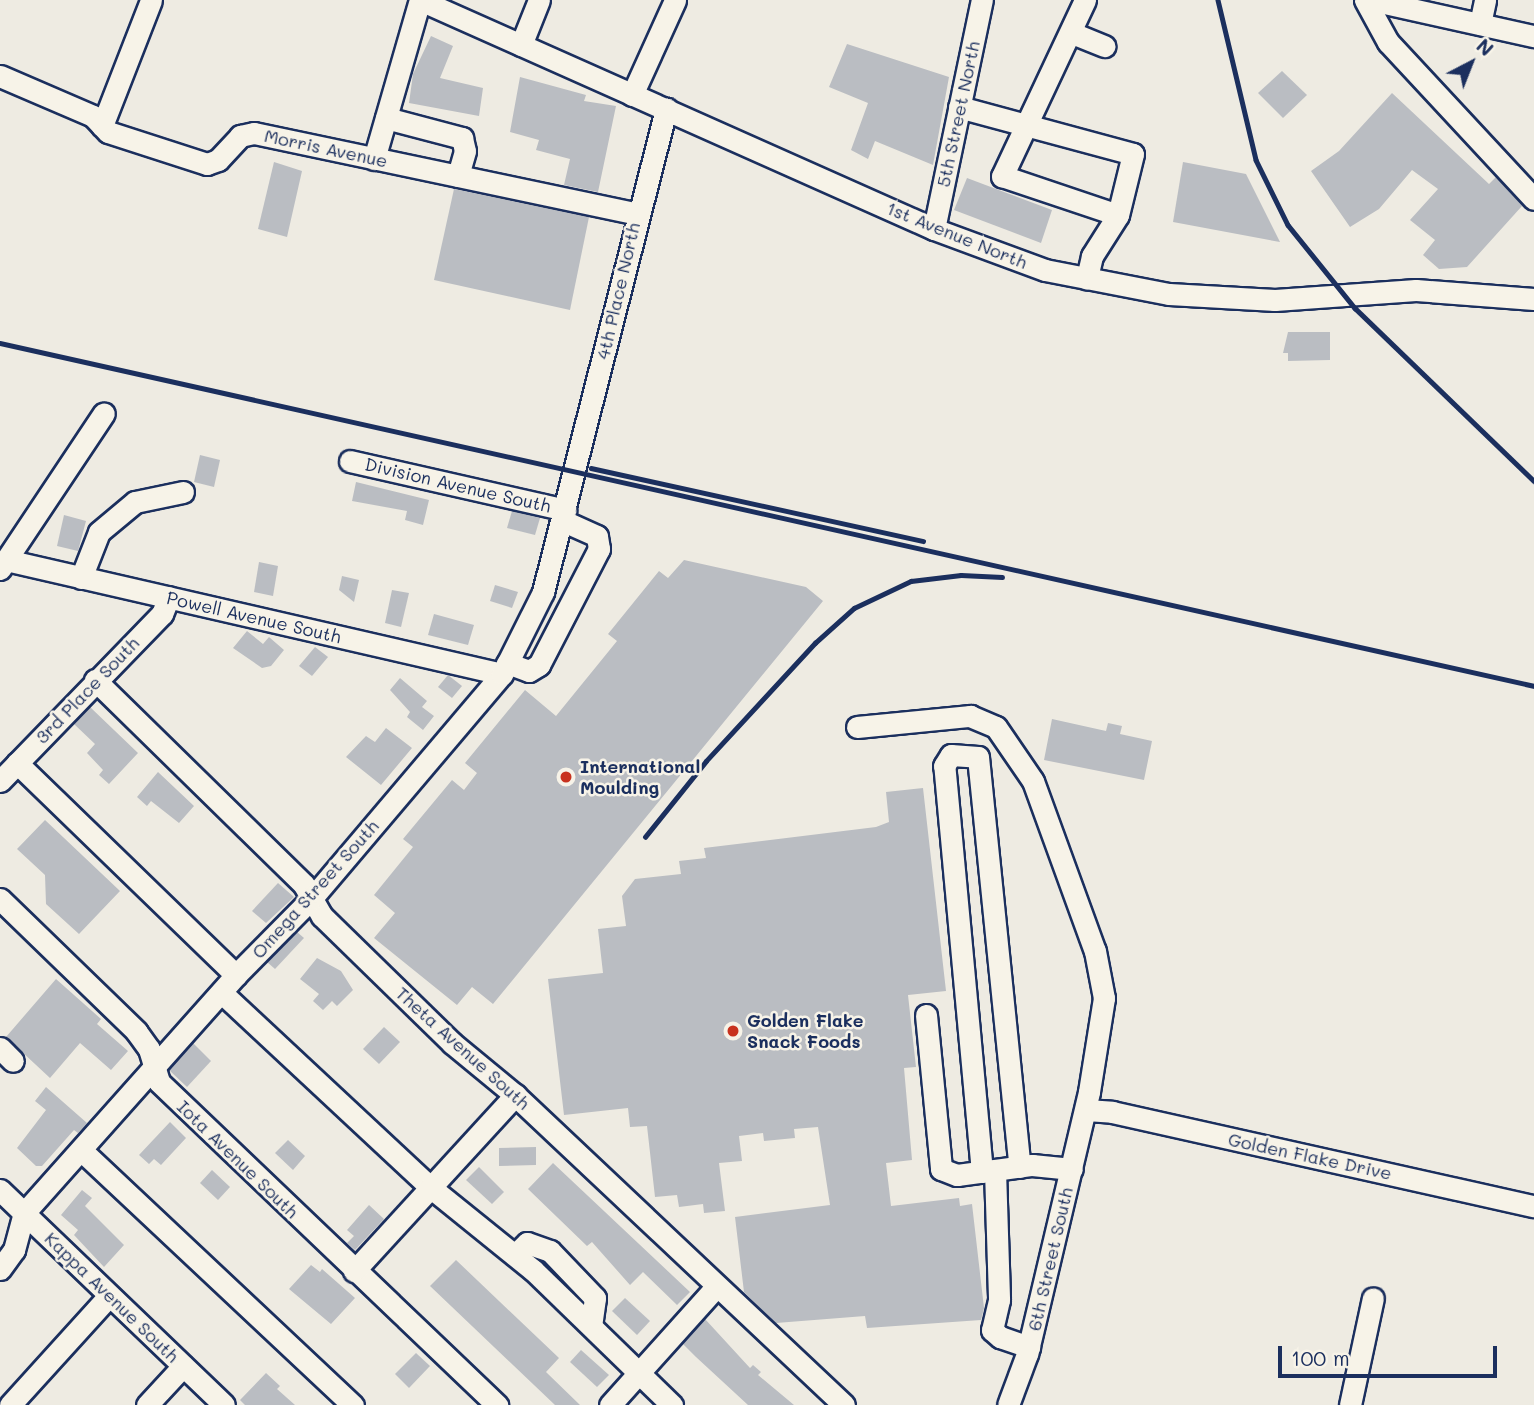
<!DOCTYPE html>
<style>
body{margin:0}
#map{position:relative;width:1534px;height:1405px;overflow:hidden;background:#eeebe2;font-family:Mali,sans-serif}
div>[style]{position:absolute}
[style*='--x']{left:calc(var(--x)*1px);top:calc(var(--y)*1px);width:calc(var(--w)*1px);rotate:calc(var(--a)*1deg)}
.building>*{inset:0;background:#babdc2}
.roads{filter:drop-shadow(2px 0 #1b2f5e) drop-shadow(-2px 0 #1b2f5e) drop-shadow(0 2px #1b2f5e) drop-shadow(0 -2px #1b2f5e)}
.minor>*{height:21px;margin:-10.5px;padding:0 10.5px;transform-origin:10.5px;border-radius:10.5px;background:#f7f3e8}
.rail>*{height:4.5px;margin:-2.25px;padding:0 2.25px;transform-origin:2.25px;border-radius:2.25px;background:#1b2f5e}
.dots>*{width:19px;height:19px;translate:-50% -50%;box-sizing:border-box;border:4px solid #f7f3e8;border-radius:50%}
span{translate:-50% -50%;white-space:nowrap;text-align:center;line-height:1.15;-webkit-text-stroke:5px #f7f3e8;paint-order:stroke}
.street-label{font-size:18px;color:#1b2f5e}
.poi-label{font-size:18px;color:#1b2f5e;font-weight:700}
.left{translate:0 -50%;text-align:left}
.north{position:absolute;left:1436px;top:28px;width:70px;height:70px;-webkit-text-stroke:5px #f7f3e8;paint-order:stroke;rotate:42deg;font-size:19px;font-weight:700;line-height:28px;text-align:center;color:#1b2f5e}
.north::after{content:'';display:block;margin:auto;width:24px;height:32px;background:#1b2f5e;clip-path:polygon(50% 0,100% 100%,50% 72%,0 100%)}
.scale{position:absolute;left:1278px;top:1346px;width:219px;height:32px;box-sizing:border-box;border:4px solid #1b2f5e;border-top:0;padding-left:9px;font-size:21px;line-height:24px;white-space:nowrap;color:#1b2f5e;-webkit-text-stroke:5px #f7f3e8;paint-order:stroke}
</style>
<div id="map">
<div class="building">
<i style="clip-path:polygon(431px 36px,453px 46px,440px 78px,483px 88px,479px 116px,409px 103px,413px 74px)"></i>
<i style="clip-path:polygon(847px 44px,949px 77px,933px 165px,875px 141px,868px 159px,851px 150px,868px 103px,829px 87px)"></i>
<i style="clip-path:polygon(1282px 71px,1307px 95px,1283px 118px,1258px 93px)"></i>
<i style="clip-path:polygon(520px 77px,586px 95px,584px 101px,616px 106px,598px 192px,564px 185px,570px 159px,536px 150px,539px 140px,510px 132px)"></i>
<i style="clip-path:polygon(1392px 93px,1489px 184px,1496px 177px,1522px 206px,1467px 267px,1439px 269px,1423px 255px,1435px 240px,1410px 220px,1438px 189px,1412px 170px,1379px 209px,1350px 227px,1311px 171px,1339px 151px)"></i>
<i style="clip-path:polygon(274px 162px,302px 171px,287px 237px,258px 229px)"></i>
<i style="clip-path:polygon(1183px 162px,1246px 174px,1280px 242px,1173px 222px)"></i>
<i style="clip-path:polygon(967px 178px,1052px 210px,1041px 243px,954px 210px)"></i>
<i style="clip-path:polygon(454px 189px,589px 217px,570px 310px,434px 280px)"></i>
<i style="clip-path:polygon(1288px 332px,1330px 332px,1330px 360px,1288px 361px,1288px 353px,1283px 353px)"></i>
<i style="clip-path:polygon(200px 455px,220px 460px,214px 487px,194px 482px)"></i>
<i style="clip-path:polygon(356px 482px,429px 500px,423px 525px,405px 520px,407px 511px,352px 501px)"></i>
<i style="clip-path:polygon(512px 511px,540px 518px,535px 535px,507px 528px)"></i>
<i style="clip-path:polygon(64px 515px,86px 521px,78px 551px,57px 546px)"></i>
<i style="clip-path:polygon(684px 560px,806px 587px,823px 601px,493px 1004px,472px 987px,457px 1005px,374px 938px,395px 913px,374px 895px,413px 847px,403px 839px,452px 780px,464px 790px,477px 773px,465px 763px,525px 690px,556px 716px,617px 641px,608px 634px,659px 571px,668px 578px)"></i>
<i style="clip-path:polygon(259px 562px,278px 566px,273px 596px,254px 592px)"></i>
<i style="clip-path:polygon(342px 576px,359px 580px,354px 602px,339px 590px)"></i>
<i style="clip-path:polygon(495px 585px,518px 592px,512px 608px,490px 601px)"></i>
<i style="clip-path:polygon(392px 590px,409px 593px,401px 627px,385px 623px)"></i>
<i style="clip-path:polygon(434px 614px,474px 625px,468px 645px,428px 635px)"></i>
<i style="clip-path:polygon(247px 631px,263px 644px,269px 637px,284px 650px,271px 666px,262px 668px,233px 648px)"></i>
<i style="clip-path:polygon(315px 647px,328px 657px,312px 676px,299px 666px)"></i>
<i style="clip-path:polygon(448px 675px,462px 686px,452px 698px,438px 687px)"></i>
<i style="clip-path:polygon(400px 678px,427px 701px,422px 707px,434px 716px,423px 730px,407px 717px,410px 712px,390px 690px)"></i>
<i style="clip-path:polygon(90px 707px,138px 753px,109px 784px,99px 775px,103px 770px,87px 753px,95px 744px,74px 724px)"></i>
<i style="clip-path:polygon(1052px 719px,1106px 731px,1108px 723px,1122px 726px,1120px 734px,1152px 741px,1144px 780px,1044px 760px)"></i>
<i style="clip-path:polygon(386px 728px,412px 748px,381px 785px,346px 757px,366px 736px,375px 742px)"></i>
<i style="clip-path:polygon(158px 772px,194px 806px,179px 823px,151px 801px,147px 806px,137px 797px)"></i>
<i style="clip-path:polygon(923px 788px,946px 991px,908px 995px,916px 1067px,904px 1068px,912px 1160px,886px 1163px,891px 1206px,959px 1198px,960px 1206px,972px 1204px,984px 1308px,981px 1320px,867px 1328px,865px 1316px,776px 1323px,744px 1292px,735px 1217px,830px 1205px,818px 1127px,794px 1129px,795px 1138px,764px 1141px,763px 1133px,739px 1136px,742px 1161px,719px 1163px,725px 1211px,704px 1213px,703px 1204px,679px 1207px,677px 1195px,655px 1197px,647px 1126px,630px 1127px,628px 1108px,564px 1115px,548px 979px,603px 973px,598px 929px,626px 926px,622px 896px,635px 879px,681px 874px,679px 861px,706px 858px,704px 848px,876px 827px,889px 822px,886px 792px)"></i>
<i style="clip-path:polygon(45px 820px,120px 891px,79px 934px,46px 904px,45px 875px,17px 849px)"></i>
<i style="clip-path:polygon(278px 883px,294px 897px,266px 923px,252px 911px)"></i>
<i style="clip-path:polygon(297px 932px,304px 938px,275px 969px,267px 962px)"></i>
<i style="clip-path:polygon(317px 958px,341px 971px,353px 990px,337px 1006px,332px 1001px,323px 1010px,313px 1001px,319px 994px,300px 979px)"></i>
<i style="clip-path:polygon(56px 979px,101px 1019px,97px 1024px,128px 1051px,111px 1070px,80px 1043px,50px 1078px,6px 1037px)"></i>
<i style="clip-path:polygon(384px 1027px,400px 1042px,379px 1064px,363px 1049px)"></i>
<i style="clip-path:polygon(193px 1043px,211px 1061px,187px 1087px,169px 1070px)"></i>
<i style="clip-path:polygon(46px 1087px,87px 1123px,78px 1133px,74px 1130px,42px 1166px,36px 1166px,17px 1148px,46px 1110px,35px 1101px)"></i>
<i style="clip-path:polygon(170px 1122px,186px 1138px,161px 1165px,154px 1159px,149px 1164px,139px 1155px)"></i>
<i style="clip-path:polygon(288px 1140px,305px 1156px,293px 1170px,275px 1153px)"></i>
<i style="clip-path:polygon(536px 1147px,536px 1165px,499px 1166px,499px 1148px)"></i>
<i style="clip-path:polygon(553px 1163px,690px 1292px,677px 1305px,643px 1272px,630px 1285px,592px 1242px,587px 1246px,528px 1189px)"></i>
<i style="clip-path:polygon(479px 1167px,504px 1192px,492px 1204px,466px 1180px)"></i>
<i style="clip-path:polygon(212px 1170px,230px 1187px,218px 1200px,200px 1183px)"></i>
<i style="clip-path:polygon(82px 1190px,92px 1198px,85px 1206px,124px 1245px,104px 1267px,74px 1235px,78px 1230px,61px 1215px)"></i>
<i style="clip-path:polygon(369px 1205px,384px 1219px,355px 1250px,347px 1243px,354px 1236px,347px 1230px)"></i>
<i style="clip-path:polygon(456px 1260px,559px 1358px,546px 1372px,580px 1405px,555px 1405px,430px 1286px)"></i>
<i style="clip-path:polygon(311px 1265px,320px 1272px,322px 1269px,355px 1298px,331px 1324px,289px 1289px)"></i>
<i style="clip-path:polygon(625px 1298px,650px 1321px,637px 1335px,612px 1311px)"></i>
<i style="clip-path:polygon(705px 1319px,750px 1368px,753px 1365px,761px 1372px,758px 1375px,794px 1405px,748px 1405px,696px 1357px,683px 1344px)"></i>
<i style="clip-path:polygon(581px 1350px,609px 1375px,597px 1387px,570px 1362px)"></i>
<i style="clip-path:polygon(416px 1353px,430px 1366px,409px 1388px,395px 1374px)"></i>
<i style="clip-path:polygon(266px 1373px,280px 1386px,277px 1389px,295px 1405px,245px 1405px,240px 1400px)"></i>
</div>
<div class="roads">
<div class="minor">
<i style="--x:420;--y:0;--w:563;--a:24.01"></i>
<i style="--x:934;--y:229;--w:118;--a:20.3"></i>
<i style="--x:1045;--y:270;--w:126;--a:11"></i>
<i style="--x:1169;--y:294;--w:106;--a:3.2"></i>
<i style="--x:1275;--y:300;--w:141;--a:-4.1"></i>
<i style="--x:1416;--y:290;--w:118;--a:4.4"></i>
<i style="--x:1085;--y:0;--w:195;--a:115.2"></i>
<i style="--x:1002;--y:176;--w:122;--a:18.6"></i>
<i style="--x:1365;--y:0;--w:48;--a:61.3"></i>
<i style="--x:1388;--y:42;--w:214;--a:47.1"></i>
<i style="--x:1371;--y:0;--w:167;--a:12.5"></i>
<i style="--x:1480;--y:24;--w:25;--a:-78"></i>
<i style="--x:1072;--y:33;--w:35;--a:22"></i>
<i style="--x:521;--y:45;--w:48;--a:-68.2"></i>
<i style="--x:0;--y:76;--w:101;--a:23.3"></i>
<i style="--x:93;--y:116;--w:22;--a:47"></i>
<i style="--x:108;--y:132;--w:104;--a:17.9"></i>
<i style="--x:207;--y:164;--w:12;--a:-20"></i>
<i style="--x:218;--y:160;--w:33;--a:-47"></i>
<i style="--x:240;--y:136;--w:14;--a:-12"></i>
<i style="--x:254;--y:133;--w:391;--a:11.9"></i>
<i style="--x:632;--y:95;--w:104;--a:-65.6"></i>
<i style="--x:959;--y:107;--w:180;--a:15.1"></i>
<i style="--x:1133;--y:154;--w:63;--a:103.8"></i>
<i style="--x:1118;--y:215;--w:49;--a:122.4"></i>
<i style="--x:1092;--y:256;--w:23;--a:103"></i>
<i style="--x:386;--y:118;--w:79;--a:14.7"></i>
<i style="--x:462;--y:138;--w:13;--a:77"></i>
<i style="--x:465;--y:151;--w:26;--a:106"></i>
<i style="--x:102;--y:126;--w:135;--a:-68.7"></i>
<i style="--x:374;--y:159;--w:166;--a:-73.9"></i>
<i style="--x:934;--y:229;--w:234;--a:-78.2"></i>
<i style="--x:350;--y:461;--w:221;--a:12.8"></i>
<i style="--x:6;--y:560;--w:509;--a:12.94"></i>
<i style="--x:0;--y:569;--w:187;--a:-56.3"></i>
<i style="--x:81;--y:578;--w:49;--a:-68.6"></i>
<i style="--x:99;--y:532;--w:47;--a:-39.8"></i>
<i style="--x:135;--y:502;--w:49;--a:-11.8"></i>
<i style="--x:507;--y:663;--w:23;--a:20"></i>
<i style="--x:529;--y:671;--w:12;--a:-31"></i>
<i style="--x:539;--y:665;--w:131;--a:-62.7"></i>
<i style="--x:599;--y:549;--w:13;--a:-99"></i>
<i style="--x:597;--y:536;--w:37;--a:-156"></i>
<i style="--x:95;--y:680;--w:293;--a:44.4"></i>
<i style="--x:304;--y:885;--w:36;--a:60"></i>
<i style="--x:322;--y:916;--w:182;--a:44.3"></i>
<i style="--x:452;--y:1043;--w:82;--a:39.5"></i>
<i style="--x:515;--y:1095;--w:452;--a:43.3"></i>
<i style="--x:857;--y:727;--w:114;--a:-5.6"></i>
<i style="--x:970;--y:716;--w:28;--a:23"></i>
<i style="--x:996;--y:727;--w:65;--a:55.6"></i>
<i style="--x:1033;--y:781;--w:181;--a:70"></i>
<i style="--x:1095;--y:951;--w:48;--a:79.2"></i>
<i style="--x:1104;--y:998;--w:95;--a:99.1"></i>
<i style="--x:1089;--y:1092;--w:269;--a:103.3"></i>
<i style="--x:1027;--y:1354;--w:54;--a:110.4"></i>
<i style="--x:17;--y:763;--w:305;--a:44.1"></i>
<i style="--x:0;--y:781;--w:233;--a:-45.9"></i>
<i style="--x:162;--y:614;--w:18;--a:-68"></i>
<i style="--x:0;--y:899;--w:190;--a:44.1"></i>
<i style="--x:136;--y:1031;--w:22;--a:54"></i>
<i style="--x:149;--y:1049;--w:34;--a:73"></i>
<i style="--x:159;--y:1082;--w:468;--a:43.7"></i>
<i style="--x:222;--y:993;--w:284;--a:43"></i>
<i style="--x:430;--y:1187;--w:132;--a:38.9"></i>
<i style="--x:533;--y:1270;--w:194;--a:44.2"></i>
<i style="--x:926;--y:1015;--w:155;--a:84.4"></i>
<i style="--x:941;--y:1169;--w:17;--a:21"></i>
<i style="--x:957;--y:1175;--w:76;--a:-7.6"></i>
<i style="--x:1032;--y:1165;--w:40;--a:5.7"></i>
<i style="--x:0;--y:1048;--w:18;--a:45"></i>
<i style="--x:1086;--y:1110;--w:26;--a:4"></i>
<i style="--x:1112;--y:1112;--w:432;--a:12.6"></i>
<i style="--x:81;--y:1150;--w:373;--a:43.2"></i>
<i style="--x:995;--y:1170;--w:130;--a:88.2"></i>
<i style="--x:999;--y:1300;--w:31;--a:103"></i>
<i style="--x:992;--y:1330;--w:11;--a:41"></i>
<i style="--x:1000;--y:1337;--w:31;--a:19"></i>
<i style="--x:982;--y:1172;--w:408;--a:-95.3"></i>
<i style="--x:944;--y:766;--w:13;--a:-58"></i>
<i style="--x:951;--y:755;--w:27;--a:4"></i>
<i style="--x:978;--y:757;--w:412;--a:84.2"></i>
<i style="--x:0;--y:1190;--w:310;--a:43.8"></i>
<i style="--x:515;--y:1255;--w:17;--a:-45"></i>
<i style="--x:527;--y:1243;--w:24;--a:19"></i>
<i style="--x:550;--y:1251;--w:65;--a:46.2"></i>
<i style="--x:595;--y:1298;--w:27;--a:98"></i>
<i style="--x:0;--y:1269;--w:24;--a:-54"></i>
<i style="--x:14;--y:1250;--w:38;--a:-75"></i>
<i style="--x:24;--y:1213;--w:319;--a:-48.3"></i>
<i style="--x:236;--y:975;--w:108;--a:-45.4"></i>
<i style="--x:312;--y:898;--w:294;--a:-49.7"></i>
<i style="--x:502;--y:674;--w:92;--a:-63.4"></i>
<i style="--x:543;--y:592;--w:499;--a:-75.7"></i>
<i style="--x:354;--y:1271;--w:239;--a:-47.5"></i>
<i style="--x:10;--y:1405;--w:147;--a:-47.8"></i>
<i style="--x:147;--y:1405;--w:53;--a:-47.3"></i>
<i style="--x:610;--y:1405;--w:159;--a:-48.1"></i>
<i style="--x:1350;--y:1405;--w:109;--a:-77.9"></i>
</div>
</div>
<div class="rail">
<i style="--x:1218;--y:0;--w:164;--a:76.6"></i>
<i style="--x:1256;--y:160;--w:72;--a:63.8"></i>
<i style="--x:1288;--y:225;--w:107;--a:51.1"></i>
<i style="--x:1355;--y:308;--w:249;--a:44"></i>
<i style="--x:0;--y:343;--w:1572;--a:12.6"></i>
<i style="--x:591;--y:468;--w:340;--a:12.4"></i>
<i style="--x:645;--y:837;--w:97;--a:-51.2"></i>
<i style="--x:706;--y:761;--w:161;--a:-47.3"></i>
<i style="--x:815;--y:643;--w:52;--a:-41.9"></i>
<i style="--x:854;--y:608;--w:63;--a:-25.3"></i>
<i style="--x:911;--y:581;--w:50;--a:-6.8"></i>
<i style="--x:961;--y:575;--w:41;--a:2.8"></i>
</div>
<div class="dots">
<i style="left:566px;top:777px;background:#c8321e"></i>
<i style="left:733px;top:1031px;background:#c8321e"></i>
</div>
<div class="street-label">
<span style="left:958px;top:114px;rotate:-78deg">5th Street North</span>
<span style="left:326px;top:148px;rotate:12deg">Morris Avenue</span>
<span style="left:957px;top:235px;rotate:22deg">1st Avenue North</span>
<span style="left:618px;top:291px;rotate:-77deg">4th Place North</span>
<span style="left:458px;top:485px;rotate:13deg">Division Avenue South</span>
<span style="left:254px;top:617px;rotate:13deg">Powell Avenue South</span>
<span style="left:87px;top:690px;rotate:-46deg">3rd Place South</span>
<span style="left:315px;top:889px;rotate:-48deg">Omega Street South</span>
<span style="left:463px;top:1048px;rotate:42deg">Theta Avenue South</span>
<span style="left:1310px;top:1156px;rotate:12deg">Golden Flake Drive</span>
<span style="left:238px;top:1159px;rotate:44deg">Iota Avenue South</span>
<span style="left:1050px;top:1259px;rotate:-77deg">6th Street South</span>
<span style="left:112px;top:1297px;rotate:44deg">Kappa Avenue South</span>
</div>
<div class="poi-label">
<span class="left" style="left:580px;top:777px">International<br>Moulding</span>
<span class="left" style="left:747px;top:1031px">Golden Flake<br>Snack Foods</span>
</div>
<div class="north">N</div>
<div class="scale">100 m</div>
</div>
